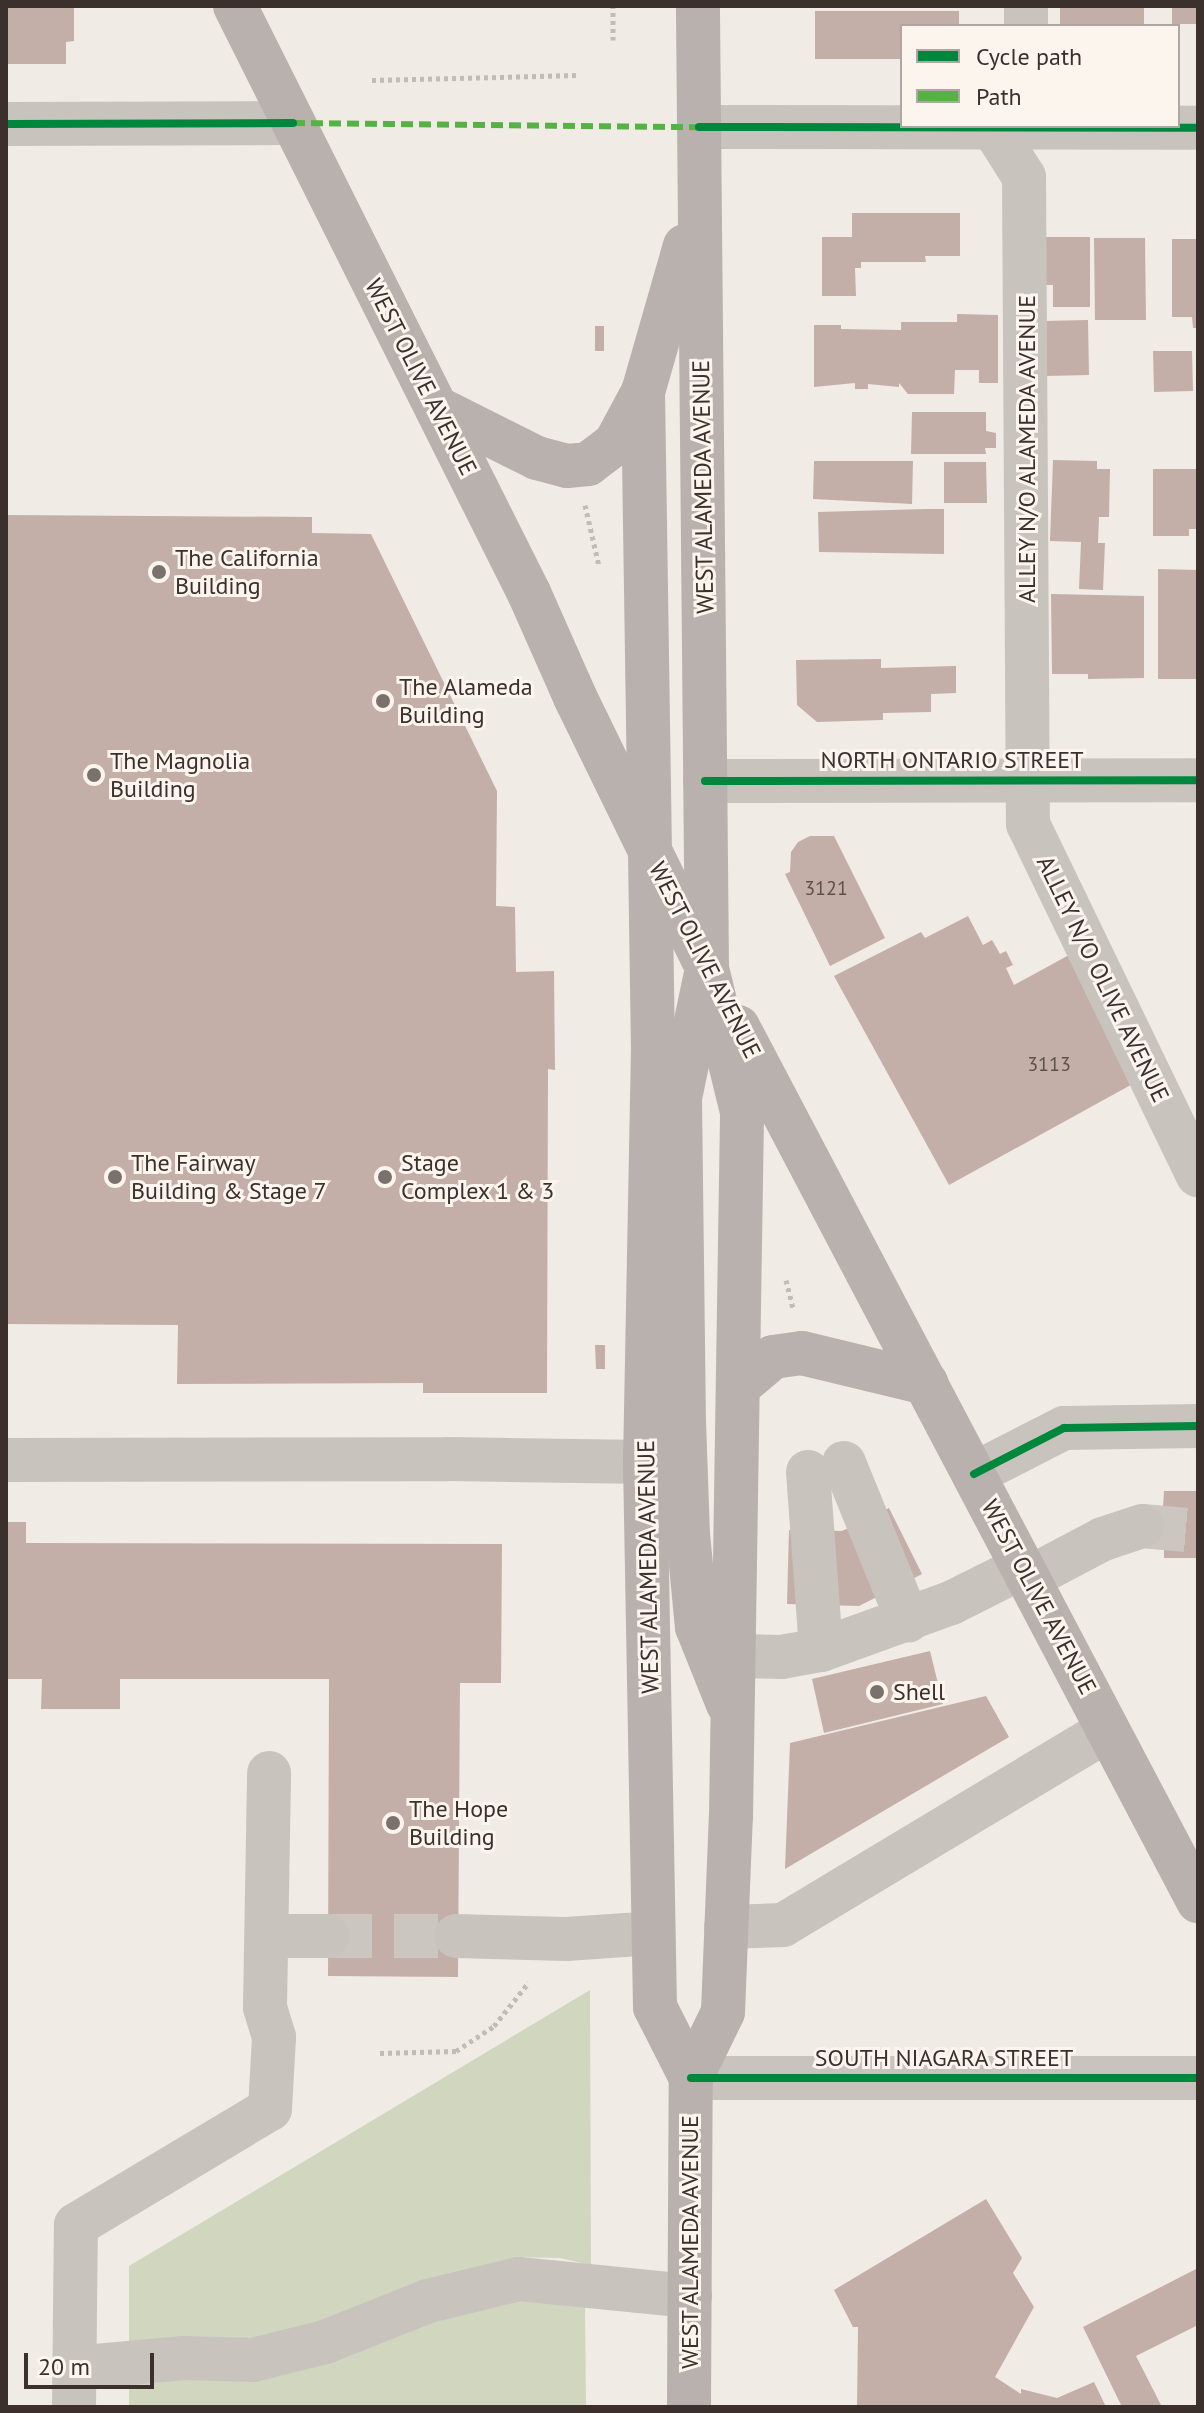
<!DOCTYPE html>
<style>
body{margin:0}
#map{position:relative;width:1204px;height:2413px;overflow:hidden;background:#f0ebe5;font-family:"PT Sans",sans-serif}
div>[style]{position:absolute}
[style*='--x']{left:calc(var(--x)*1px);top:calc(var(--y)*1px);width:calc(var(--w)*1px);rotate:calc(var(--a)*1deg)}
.green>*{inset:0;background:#d1d6bf}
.building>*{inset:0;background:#c3afa7}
.minor-tunnel>*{height:44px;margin-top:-22px;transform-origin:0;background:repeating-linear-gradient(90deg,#ccc6c0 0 44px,transparent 0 66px)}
.path>*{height:5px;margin-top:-2.5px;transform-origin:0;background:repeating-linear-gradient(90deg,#c2bbb6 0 4px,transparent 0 8px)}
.minor>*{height:44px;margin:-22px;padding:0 22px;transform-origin:22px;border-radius:22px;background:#c9c3be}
.major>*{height:44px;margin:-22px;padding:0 22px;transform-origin:22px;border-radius:22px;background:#b8b1ad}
.quiet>*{height:6px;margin-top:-3px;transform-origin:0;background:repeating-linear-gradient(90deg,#57b246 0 12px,transparent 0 18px)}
.cycleway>*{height:8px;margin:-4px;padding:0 4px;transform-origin:4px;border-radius:4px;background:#00873e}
.dots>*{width:22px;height:22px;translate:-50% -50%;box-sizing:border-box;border:4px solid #fbf5ee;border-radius:50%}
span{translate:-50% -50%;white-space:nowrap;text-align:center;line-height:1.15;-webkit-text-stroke:6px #fbf5ee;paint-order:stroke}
.number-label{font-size:20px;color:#5d504a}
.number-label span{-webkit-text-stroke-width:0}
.street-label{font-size:24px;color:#3b302b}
.poi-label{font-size:24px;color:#3b302b}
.left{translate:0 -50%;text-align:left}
.frame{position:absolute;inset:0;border:8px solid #3b302b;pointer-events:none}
.legend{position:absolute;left:900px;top:24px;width:280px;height:104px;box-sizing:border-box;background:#fbf5ee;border:2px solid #aea6a0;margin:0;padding:10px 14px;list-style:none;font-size:24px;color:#3b302b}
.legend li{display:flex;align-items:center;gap:16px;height:40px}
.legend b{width:40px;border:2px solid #aea6a0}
.scale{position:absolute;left:24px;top:2353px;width:130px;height:36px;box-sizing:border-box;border:4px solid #3b302b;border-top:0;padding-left:10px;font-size:24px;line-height:28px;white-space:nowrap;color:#3b302b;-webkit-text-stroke:6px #fbf5ee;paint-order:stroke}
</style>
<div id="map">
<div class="green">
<i style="clip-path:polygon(590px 1990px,591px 2265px,560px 2258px,517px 2257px,522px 2298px,585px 2305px,586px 2407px,129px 2407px,129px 2266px)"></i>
</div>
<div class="building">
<i style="clip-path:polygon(6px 6px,74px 6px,74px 41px,66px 42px,66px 64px,6px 64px)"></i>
<i style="clip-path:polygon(1060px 6px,1144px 6px,1144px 24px,1060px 26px)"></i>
<i style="clip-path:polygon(1172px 6px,1198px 6px,1198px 24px,1172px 24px)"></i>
<i style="clip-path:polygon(815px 11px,959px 11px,959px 26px,902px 26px,902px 59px,815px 59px)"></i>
<i style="clip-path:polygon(852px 213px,960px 213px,960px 256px,925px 256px,926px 262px,861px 262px,861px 268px,855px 268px,856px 296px,822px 296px,822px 237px,852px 237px)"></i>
<i style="clip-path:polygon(1046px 237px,1090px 237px,1090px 307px,1053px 307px,1053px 285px,1046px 285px)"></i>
<i style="clip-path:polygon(1094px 238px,1145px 238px,1146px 320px,1095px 320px)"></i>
<i style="clip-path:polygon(1172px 239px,1198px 239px,1198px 328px,1193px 328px,1192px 317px,1172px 317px)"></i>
<i style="clip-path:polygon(957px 314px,998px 315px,998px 383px,979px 383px,979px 370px,955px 370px,954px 394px,908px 394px,899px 383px,899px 387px,868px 384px,868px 389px,855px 389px,855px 383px,814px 387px,814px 325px,841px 325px,841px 329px,901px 330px,901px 322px,957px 322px)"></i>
<i style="clip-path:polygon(1088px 320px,1089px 375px,1046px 376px,1045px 321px)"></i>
<i style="clip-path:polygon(595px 326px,604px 326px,604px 351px,595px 351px)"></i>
<i style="clip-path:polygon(1153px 351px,1192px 351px,1193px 391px,1154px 392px)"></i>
<i style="clip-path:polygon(912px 412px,986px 412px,986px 431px,996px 433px,996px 448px,985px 448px,986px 454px,911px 454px)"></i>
<i style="clip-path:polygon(1053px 460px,1097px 461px,1097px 469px,1110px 469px,1109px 517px,1099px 517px,1098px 543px,1105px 543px,1103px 590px,1079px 589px,1081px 542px,1050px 541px)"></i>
<i style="clip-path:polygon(814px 461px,913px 461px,912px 504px,813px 499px)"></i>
<i style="clip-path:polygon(944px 462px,986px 462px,987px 503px,944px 503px)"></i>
<i style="clip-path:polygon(1153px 469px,1198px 469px,1198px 529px,1189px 529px,1189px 536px,1153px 536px)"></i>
<i style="clip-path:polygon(926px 509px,944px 509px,944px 554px,819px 552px,818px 512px)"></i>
<i style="clip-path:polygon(6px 515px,312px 517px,312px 533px,371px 534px,497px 791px,496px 906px,515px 907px,516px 972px,554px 971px,555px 1070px,548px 1069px,547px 1393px,423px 1393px,423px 1383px,177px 1384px,178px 1325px,6px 1324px)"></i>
<i style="clip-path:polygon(1158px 569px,1198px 570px,1198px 679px,1158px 679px)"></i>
<i style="clip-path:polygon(1051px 594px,1144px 596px,1144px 678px,1088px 679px,1088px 674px,1052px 674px)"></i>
<i style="clip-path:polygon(881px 659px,881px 668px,956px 666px,956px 693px,931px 694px,931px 712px,883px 713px,883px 720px,817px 722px,797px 705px,796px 660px)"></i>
<i style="clip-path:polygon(810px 836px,834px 836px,885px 938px,830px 966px,785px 874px,790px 872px,791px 852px,798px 842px)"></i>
<i style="clip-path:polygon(968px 916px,983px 945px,992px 940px,1000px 954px,1006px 951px,1013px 965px,1006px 968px,1014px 985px,1069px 955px,1138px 1081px,949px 1185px,834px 976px,921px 932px,925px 938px)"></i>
<i style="clip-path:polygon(595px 1345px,605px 1345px,605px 1369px,596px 1369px)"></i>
<i style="clip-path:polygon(1164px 1491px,1198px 1491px,1198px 1558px,1164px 1558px,1164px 1546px,1155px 1546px,1155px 1507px,1163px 1507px)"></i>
<i style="clip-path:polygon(889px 1508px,922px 1574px,859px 1606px,787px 1604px,789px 1530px,842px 1531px)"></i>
<i style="clip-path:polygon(6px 1522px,26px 1522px,26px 1543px,502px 1544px,501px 1683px,460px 1683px,458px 1977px,328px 1976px,329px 1679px,120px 1679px,120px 1709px,41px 1709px,42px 1679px,6px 1679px)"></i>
<i style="clip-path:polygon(930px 1651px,943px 1704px,824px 1733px,812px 1679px)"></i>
<i style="clip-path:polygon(986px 1696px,1009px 1737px,785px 1869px,790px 1743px)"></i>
<i style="clip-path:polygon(986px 2199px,1022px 2258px,1013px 2273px,1034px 2307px,995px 2377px,1021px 2394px,1021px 2389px,1057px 2398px,1094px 2382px,1106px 2407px,857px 2407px,858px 2327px,853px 2327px,834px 2290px)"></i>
<i style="clip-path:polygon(1198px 2268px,1198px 2325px,1136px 2356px,1162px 2407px,1122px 2407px,1083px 2327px)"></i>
</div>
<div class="minor-tunnel">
<i style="--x:1142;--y:1526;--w:56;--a:5.1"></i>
<i style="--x:328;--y:1936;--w:128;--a:0"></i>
</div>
<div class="path">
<i style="--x:613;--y:40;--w:34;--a:-90"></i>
<i style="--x:372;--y:80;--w:204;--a:-1.4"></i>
<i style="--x:585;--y:505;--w:63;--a:77.1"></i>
<i style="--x:786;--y:1280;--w:30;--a:76"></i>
<i style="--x:380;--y:2053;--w:76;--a:-1.5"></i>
<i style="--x:456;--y:2051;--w:45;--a:-33.3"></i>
<i style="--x:494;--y:2026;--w:56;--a:-51.5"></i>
</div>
<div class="minor">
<i style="--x:1026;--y:26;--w:20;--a:-90"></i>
<i style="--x:6;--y:124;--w:287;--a:-0.2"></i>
<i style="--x:699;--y:127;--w:499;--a:0.1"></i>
<i style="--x:993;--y:128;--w:58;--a:57.7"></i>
<i style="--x:1024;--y:177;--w:647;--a:89.65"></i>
<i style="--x:1028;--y:824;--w:390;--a:64.2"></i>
<i style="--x:705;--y:781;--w:493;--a:-0.1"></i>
<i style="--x:6;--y:1460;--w:441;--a:-0.1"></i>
<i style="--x:447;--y:1459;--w:198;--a:0.9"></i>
<i style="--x:844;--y:1463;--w:170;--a:67.9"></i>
<i style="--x:808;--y:1472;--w:178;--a:85.8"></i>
<i style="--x:974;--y:1474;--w:101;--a:-27.1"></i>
<i style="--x:1064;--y:1428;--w:134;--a:-0.9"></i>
<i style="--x:1029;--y:1578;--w:84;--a:-27.8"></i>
<i style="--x:1103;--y:1539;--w:41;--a:-18.4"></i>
<i style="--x:735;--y:1656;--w:46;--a:1.2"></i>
<i style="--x:781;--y:1657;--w:41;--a:-9.9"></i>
<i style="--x:821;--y:1650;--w:138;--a:-19.9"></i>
<i style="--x:951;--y:1603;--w:80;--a:-26.6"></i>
<i style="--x:726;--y:1927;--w:57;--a:-2"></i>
<i style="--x:783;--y:1925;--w:379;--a:-31"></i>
<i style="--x:267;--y:1936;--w:61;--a:0"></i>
<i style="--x:456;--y:1936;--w:110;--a:1.6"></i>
<i style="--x:566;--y:1939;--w:87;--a:-3.9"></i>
<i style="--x:691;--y:2078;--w:507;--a:0"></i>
<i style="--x:74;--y:2368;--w:110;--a:-5.2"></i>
<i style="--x:184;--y:2358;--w:69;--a:1.7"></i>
<i style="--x:253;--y:2360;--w:74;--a:-14"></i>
<i style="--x:325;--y:2342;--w:111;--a:-21.7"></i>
<i style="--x:428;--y:2301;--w:94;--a:-13.6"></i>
<i style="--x:519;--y:2279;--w:172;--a:5.7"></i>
<i style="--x:74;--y:2407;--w:182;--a:-89.4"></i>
<i style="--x:76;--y:2225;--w:226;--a:-30.9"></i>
<i style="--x:270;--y:2109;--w:72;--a:-86.8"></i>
<i style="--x:274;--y:2037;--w:31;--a:-107"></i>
<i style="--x:265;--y:2007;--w:234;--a:-89"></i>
</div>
<div class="major">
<i style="--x:235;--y:6;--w:657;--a:63.4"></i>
<i style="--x:529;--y:593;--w:114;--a:66.1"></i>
<i style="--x:575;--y:697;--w:292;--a:64"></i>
<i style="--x:643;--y:392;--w:655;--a:89.13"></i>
<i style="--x:653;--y:1047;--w:415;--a:91.1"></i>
<i style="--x:645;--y:1462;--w:545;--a:88.95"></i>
<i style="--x:655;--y:2007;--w:80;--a:63.1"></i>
<i style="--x:437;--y:408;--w:112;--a:26.6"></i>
<i style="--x:537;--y:458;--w:31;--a:15"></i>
<i style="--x:567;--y:466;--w:21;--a:-5"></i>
<i style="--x:588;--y:464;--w:34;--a:-37"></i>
<i style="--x:615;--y:444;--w:59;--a:-61.7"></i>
<i style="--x:643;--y:392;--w:152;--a:-74"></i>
<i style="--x:705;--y:978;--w:123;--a:101.8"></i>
<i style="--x:680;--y:1098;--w:323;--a:89.3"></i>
<i style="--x:684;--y:1421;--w:113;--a:88"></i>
<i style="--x:688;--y:1534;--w:93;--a:84.5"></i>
<i style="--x:697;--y:1627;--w:83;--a:68.1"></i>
<i style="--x:738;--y:1027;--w:988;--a:62.24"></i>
<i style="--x:740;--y:1385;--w:43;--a:-40.3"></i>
<i style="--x:773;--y:1357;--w:29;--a:-8"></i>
<i style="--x:802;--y:1353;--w:128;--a:13.6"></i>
<i style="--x:689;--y:2407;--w:329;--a:-89.7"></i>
<i style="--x:691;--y:2078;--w:73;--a:-64.1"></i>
<i style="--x:723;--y:2012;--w:196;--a:-87.7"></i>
<i style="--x:731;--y:1816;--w:704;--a:-89.1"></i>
<i style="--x:742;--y:1112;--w:148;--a:-103.7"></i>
<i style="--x:707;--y:968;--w:962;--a:-90.54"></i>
</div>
<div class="quiet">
<i style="--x:293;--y:123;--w:406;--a:0.6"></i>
</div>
<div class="cycleway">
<i style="--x:6;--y:124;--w:287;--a:-0.2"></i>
<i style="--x:699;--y:127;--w:499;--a:0.1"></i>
<i style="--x:705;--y:781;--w:493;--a:-0.1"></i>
<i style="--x:974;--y:1474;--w:101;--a:-27.1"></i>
<i style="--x:1064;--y:1428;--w:134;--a:-0.9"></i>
<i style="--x:691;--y:2078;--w:507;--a:0"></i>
</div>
<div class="dots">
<i style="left:159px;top:572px;background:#7a716c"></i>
<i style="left:383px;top:701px;background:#7a716c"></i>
<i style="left:94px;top:775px;background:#7a716c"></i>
<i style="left:115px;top:1177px;background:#7a716c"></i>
<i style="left:385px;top:1177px;background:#7a716c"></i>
<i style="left:877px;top:1692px;background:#7a716c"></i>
<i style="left:393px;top:1823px;background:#7a716c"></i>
</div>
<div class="number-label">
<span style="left:826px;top:888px">3121</span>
<span style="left:1049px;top:1064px">3113</span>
</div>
<div class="street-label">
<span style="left:421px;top:377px;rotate:63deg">WEST OLIVE AVENUE</span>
<span style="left:1027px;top:449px;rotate:-90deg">ALLEY N/O ALAMEDA AVENUE</span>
<span style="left:703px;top:487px;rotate:-91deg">WEST ALAMEDA AVENUE</span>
<span style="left:952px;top:760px">NORTH ONTARIO STREET</span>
<span style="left:705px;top:960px;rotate:63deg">WEST OLIVE AVENUE</span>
<span style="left:1103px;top:979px;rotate:64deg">ALLEY N/O OLIVE AVENUE</span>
<span style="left:648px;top:1567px;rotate:-91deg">WEST ALAMEDA AVENUE</span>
<span style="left:1039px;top:1597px;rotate:62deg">WEST OLIVE AVENUE</span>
<span style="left:944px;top:2058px">SOUTH NIAGARA STREET</span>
<span style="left:690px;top:2242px;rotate:-90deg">WEST ALAMEDA AVENUE</span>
</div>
<div class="poi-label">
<span class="left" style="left:175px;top:572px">The California<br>Building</span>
<span class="left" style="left:399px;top:701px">The Alameda<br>Building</span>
<span class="left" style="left:110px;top:775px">The Magnolia<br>Building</span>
<span class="left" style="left:131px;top:1177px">The Fairway<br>Building &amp; Stage 7</span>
<span class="left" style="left:401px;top:1177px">Stage<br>Complex 1 &amp; 3</span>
<span class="left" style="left:893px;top:1692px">Shell</span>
<span class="left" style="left:409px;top:1823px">The Hope<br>Building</span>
</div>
<div class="frame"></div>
<ul class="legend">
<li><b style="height:10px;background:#00873e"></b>Cycle path</li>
<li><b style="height:10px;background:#57b246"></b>Path</li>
</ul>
<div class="scale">20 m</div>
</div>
